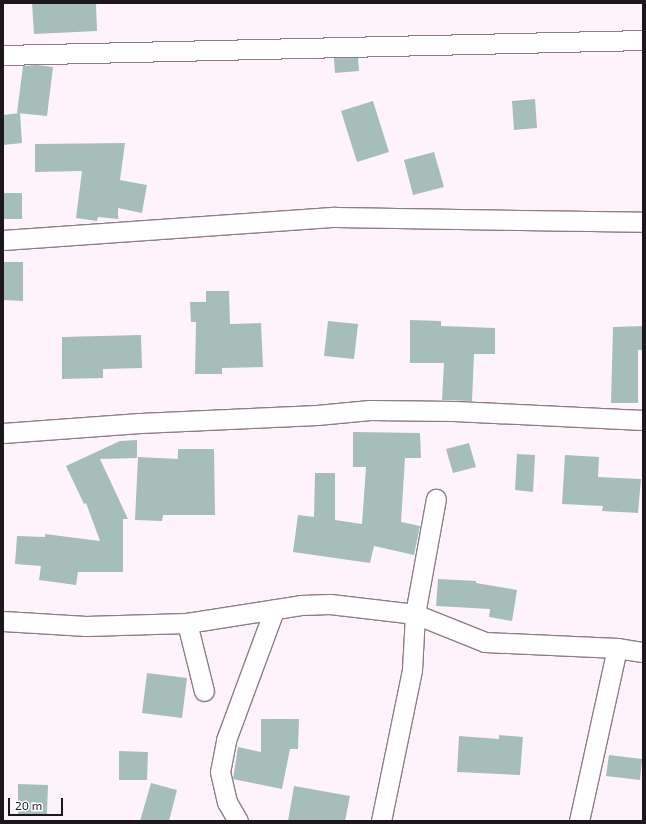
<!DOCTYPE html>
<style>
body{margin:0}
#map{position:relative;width:646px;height:824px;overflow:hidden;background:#fef3fa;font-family:"Exo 2",sans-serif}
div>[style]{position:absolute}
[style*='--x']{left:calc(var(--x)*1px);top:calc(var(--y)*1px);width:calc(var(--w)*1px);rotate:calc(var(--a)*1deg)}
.building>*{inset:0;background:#a6beba}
.roads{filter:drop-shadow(1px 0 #8e7d88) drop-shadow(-1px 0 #8e7d88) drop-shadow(0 1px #8e7d88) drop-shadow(0 -1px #8e7d88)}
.minor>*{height:19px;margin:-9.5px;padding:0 9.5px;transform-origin:9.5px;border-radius:9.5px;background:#fff}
span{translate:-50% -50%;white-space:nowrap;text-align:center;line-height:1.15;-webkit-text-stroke:3px #fff;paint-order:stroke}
.frame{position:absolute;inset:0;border:4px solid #1d171b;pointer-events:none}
.scale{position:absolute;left:8px;top:798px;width:55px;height:18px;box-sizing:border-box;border:2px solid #1d171b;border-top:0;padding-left:5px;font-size:12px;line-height:14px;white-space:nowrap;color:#1d171b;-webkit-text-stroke:3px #fff;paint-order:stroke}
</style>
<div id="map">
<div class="building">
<i style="clip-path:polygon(32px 3px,96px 3px,97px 31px,34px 34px)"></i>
<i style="clip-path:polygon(334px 58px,358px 58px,359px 71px,335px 73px)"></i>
<i style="clip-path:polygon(37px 65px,53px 67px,47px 116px,17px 113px,23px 66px)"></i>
<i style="clip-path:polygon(535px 99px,537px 128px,514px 130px,512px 101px)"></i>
<i style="clip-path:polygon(373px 101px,389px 152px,357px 162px,341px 111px)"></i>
<i style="clip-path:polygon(20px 113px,22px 143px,3px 145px,3px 115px)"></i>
<i style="clip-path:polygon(125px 143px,120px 180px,147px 185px,142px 213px,118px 208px,118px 219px,98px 217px,97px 221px,76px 218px,82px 171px,35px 172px,35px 144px)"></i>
<i style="clip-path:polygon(434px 152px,444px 187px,413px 195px,404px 160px)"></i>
<i style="clip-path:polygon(4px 193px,22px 193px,22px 219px,4px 219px)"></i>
<i style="clip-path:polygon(3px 262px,23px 262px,23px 301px,3px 300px)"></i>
<i style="clip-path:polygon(206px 291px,229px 291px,230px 324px,261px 323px,263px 367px,222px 368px,222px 374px,195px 374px,196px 322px,191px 322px,190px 302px,206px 302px)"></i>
<i style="clip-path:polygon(410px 320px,441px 321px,441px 326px,495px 328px,495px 354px,474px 354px,472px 401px,442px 400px,444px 363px,410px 363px)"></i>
<i style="clip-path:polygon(328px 321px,358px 324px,354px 359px,324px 356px)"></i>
<i style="clip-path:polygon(643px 326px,643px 350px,638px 350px,638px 403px,611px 403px,613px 327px)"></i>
<i style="clip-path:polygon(141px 335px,142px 368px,103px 369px,103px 378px,62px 379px,62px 337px)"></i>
<i style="clip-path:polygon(353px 432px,420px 433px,421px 458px,405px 458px,401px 522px,420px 526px,414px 555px,374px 546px,370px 563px,293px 552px,298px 515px,314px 517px,315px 473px,335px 473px,335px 520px,362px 524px,366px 467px,353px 467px)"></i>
<i style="clip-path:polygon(137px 440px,137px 458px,100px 459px,128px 519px,123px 519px,123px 572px,78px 572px,76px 585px,39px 580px,41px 566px,15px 564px,17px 536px,45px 537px,45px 534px,100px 541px,86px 503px,84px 504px,66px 466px,120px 441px)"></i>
<i style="clip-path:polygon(469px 443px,476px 467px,453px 473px,446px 449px)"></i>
<i style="clip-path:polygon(178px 449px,214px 449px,215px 515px,163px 515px,162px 521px,135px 520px,138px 457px,178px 459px)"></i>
<i style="clip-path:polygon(517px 454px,535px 455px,533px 492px,515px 490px)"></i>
<i style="clip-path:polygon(565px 455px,599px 457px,598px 477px,641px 479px,638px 513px,602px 511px,603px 506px,562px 504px)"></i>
<i style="clip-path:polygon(438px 579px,476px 581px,476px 583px,517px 590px,512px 621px,489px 617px,490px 609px,436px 606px)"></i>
<i style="clip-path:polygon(147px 673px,187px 678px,182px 718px,142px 713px)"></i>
<i style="clip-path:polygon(261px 719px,299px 719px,298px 749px,290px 749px,282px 789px,233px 779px,238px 747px,261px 752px)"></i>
<i style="clip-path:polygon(499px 735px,523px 737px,520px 775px,457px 772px,459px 736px,499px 739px)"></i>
<i style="clip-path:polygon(119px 751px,148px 752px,147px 780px,119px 780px)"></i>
<i style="clip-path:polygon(609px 755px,642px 759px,640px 780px,606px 776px)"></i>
<i style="clip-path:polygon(151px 783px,177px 790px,169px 821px,140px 821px)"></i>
<i style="clip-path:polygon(18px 784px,48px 785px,47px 814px,18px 814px)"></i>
<i style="clip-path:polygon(294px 786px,350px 796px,345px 821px,288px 821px)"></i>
</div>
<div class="roads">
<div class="minor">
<i style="--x:3;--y:55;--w:640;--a:-1.34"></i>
<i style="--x:3;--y:240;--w:333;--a:-4"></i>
<i style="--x:335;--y:217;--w:308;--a:0.9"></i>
<i style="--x:3;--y:433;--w:137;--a:-4.2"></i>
<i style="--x:140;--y:423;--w:177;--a:-2.6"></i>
<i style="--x:317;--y:415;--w:53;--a:-5.4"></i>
<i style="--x:370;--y:410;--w:84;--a:0.7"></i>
<i style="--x:454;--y:411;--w:189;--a:2.7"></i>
<i style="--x:3;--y:621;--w:83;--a:3.4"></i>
<i style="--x:86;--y:626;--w:101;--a:-1.7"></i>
<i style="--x:187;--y:623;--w:115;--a:-9"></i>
<i style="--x:301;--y:605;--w:29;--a:-2"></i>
<i style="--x:330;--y:604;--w:86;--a:6.7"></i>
<i style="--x:415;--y:614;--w:75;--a:21.8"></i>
<i style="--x:485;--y:642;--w:132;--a:2.6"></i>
<i style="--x:617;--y:648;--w:26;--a:9"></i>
<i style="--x:187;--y:623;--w:70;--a:76"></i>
<i style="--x:238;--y:821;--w:22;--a:-120"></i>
<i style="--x:227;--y:802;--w:31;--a:-103"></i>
<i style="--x:220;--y:772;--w:33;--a:-79"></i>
<i style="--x:226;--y:740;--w:139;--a:-69.7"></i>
<i style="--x:381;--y:821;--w:154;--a:-78.4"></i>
<i style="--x:412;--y:670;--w:56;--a:-86.9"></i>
<i style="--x:415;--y:614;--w:117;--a:-79.7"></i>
<i style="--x:579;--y:821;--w:177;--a:-77.6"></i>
</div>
</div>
<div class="frame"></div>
<div class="scale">20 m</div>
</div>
